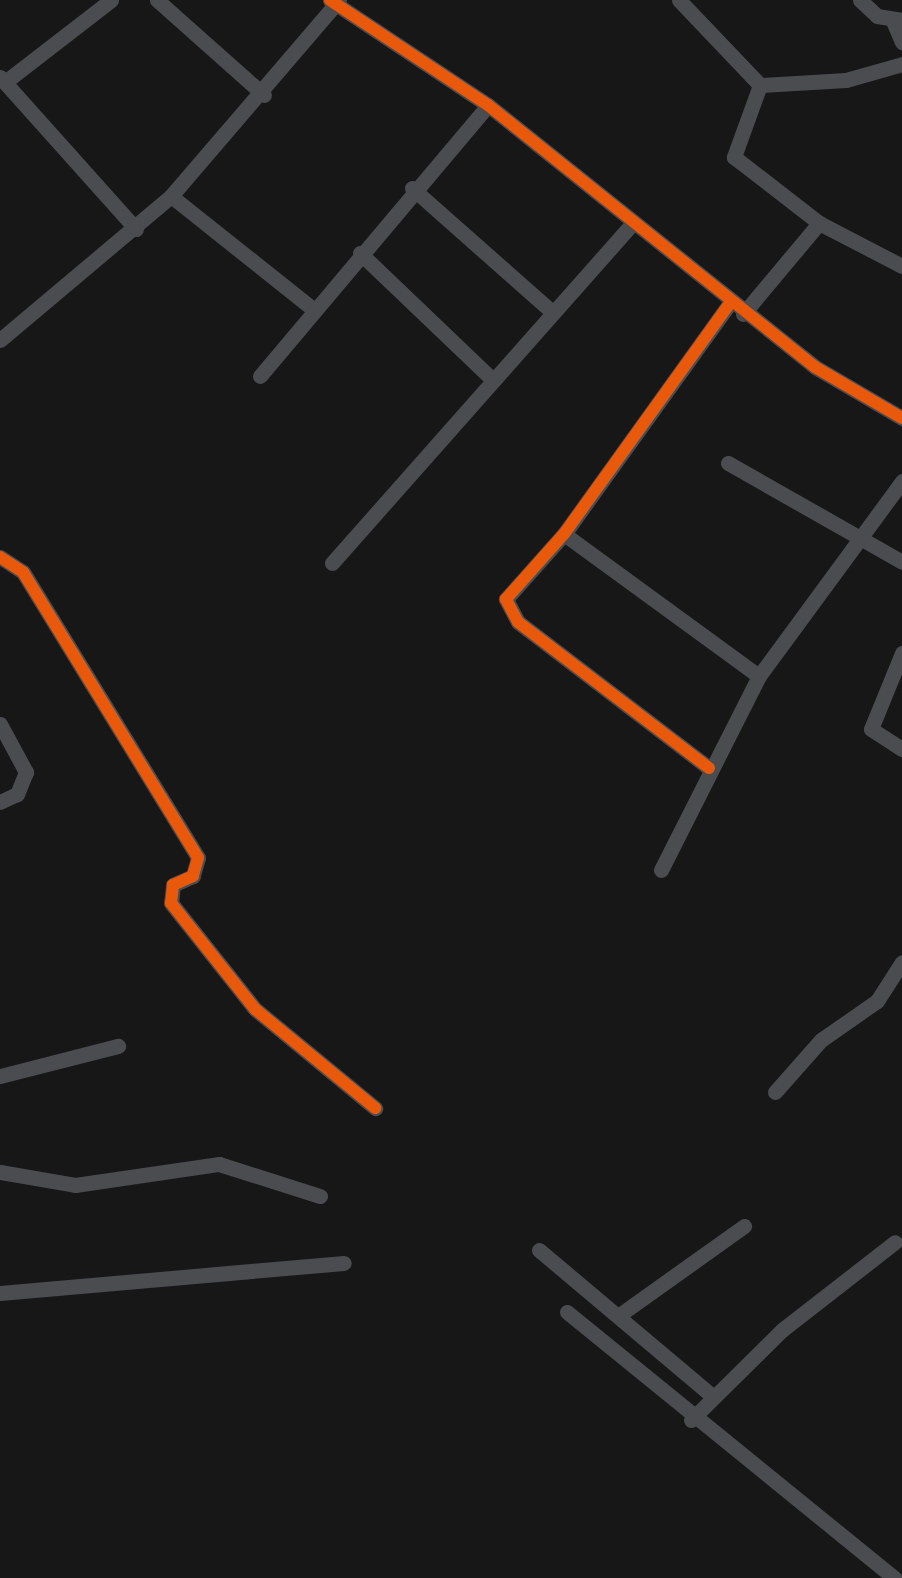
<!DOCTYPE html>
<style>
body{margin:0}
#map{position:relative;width:902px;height:1578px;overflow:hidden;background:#171717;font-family:"Archivo Narrow",sans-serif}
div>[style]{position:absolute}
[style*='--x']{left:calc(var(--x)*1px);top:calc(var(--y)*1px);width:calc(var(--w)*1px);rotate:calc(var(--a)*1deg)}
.minor>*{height:15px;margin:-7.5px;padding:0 7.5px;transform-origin:7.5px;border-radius:7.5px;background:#4b4c50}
.cycleway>*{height:12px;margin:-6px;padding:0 6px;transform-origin:6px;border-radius:6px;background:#e8590c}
span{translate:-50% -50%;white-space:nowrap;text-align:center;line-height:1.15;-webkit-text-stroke:8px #111113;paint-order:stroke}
</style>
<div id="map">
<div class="minor">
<i style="--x:157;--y:0;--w:143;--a:41.6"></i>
<i style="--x:330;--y:0;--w:190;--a:33.6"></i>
<i style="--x:488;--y:105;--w:419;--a:38.7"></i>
<i style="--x:815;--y:367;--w:101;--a:30.4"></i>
<i style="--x:679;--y:0;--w:117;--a:46.4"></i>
<i style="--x:760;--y:85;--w:86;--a:-3.3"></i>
<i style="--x:846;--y:80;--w:58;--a:-15.9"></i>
<i style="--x:860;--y:0;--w:23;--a:43"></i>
<i style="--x:877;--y:16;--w:25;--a:9"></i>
<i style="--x:893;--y:21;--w:23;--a:67"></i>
<i style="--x:0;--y:77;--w:204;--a:48.2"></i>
<i style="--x:5;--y:82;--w:134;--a:-37.7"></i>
<i style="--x:760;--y:85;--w:77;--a:109.9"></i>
<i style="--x:734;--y:157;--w:108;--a:37.8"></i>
<i style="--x:819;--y:223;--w:93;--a:27.4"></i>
<i style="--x:412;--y:188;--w:187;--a:41.5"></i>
<i style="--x:171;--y:196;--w:180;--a:38.5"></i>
<i style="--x:360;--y:253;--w:184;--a:43.7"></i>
<i style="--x:743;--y:314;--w:119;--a:-50.1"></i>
<i style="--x:0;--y:340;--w:224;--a:-40.1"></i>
<i style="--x:171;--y:196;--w:258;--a:-49.4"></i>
<i style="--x:260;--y:376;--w:354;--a:-49.9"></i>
<i style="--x:728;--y:463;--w:200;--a:29.6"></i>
<i style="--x:564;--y:534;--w:241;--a:36.1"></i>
<i style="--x:0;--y:557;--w:27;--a:33"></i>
<i style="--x:23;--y:572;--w:335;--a:58.5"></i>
<i style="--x:198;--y:858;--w:19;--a:106"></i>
<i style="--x:193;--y:876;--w:22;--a:156"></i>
<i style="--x:173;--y:885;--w:18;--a:96"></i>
<i style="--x:171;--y:903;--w:135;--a:51.6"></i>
<i style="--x:255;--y:1009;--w:156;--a:39.5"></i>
<i style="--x:332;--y:563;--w:451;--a:-48.5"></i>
<i style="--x:902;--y:653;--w:82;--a:112.2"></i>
<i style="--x:871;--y:729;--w:37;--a:33"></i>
<i style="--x:0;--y:724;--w:55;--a:61.6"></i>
<i style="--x:26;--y:772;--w:24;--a:112"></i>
<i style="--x:17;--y:794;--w:19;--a:155"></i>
<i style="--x:709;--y:768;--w:240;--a:-142.6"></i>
<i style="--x:518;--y:622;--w:26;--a:-118"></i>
<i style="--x:506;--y:599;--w:87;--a:-48.3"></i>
<i style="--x:564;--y:534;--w:283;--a:-54.3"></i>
<i style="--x:661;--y:870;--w:217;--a:-63.2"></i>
<i style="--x:759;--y:676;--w:242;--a:-53.7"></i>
<i style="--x:0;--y:1076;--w:122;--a:-14.3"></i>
<i style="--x:775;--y:1092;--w:69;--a:-48.5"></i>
<i style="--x:821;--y:1040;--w:68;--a:-34.9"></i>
<i style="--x:877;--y:1001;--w:46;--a:-57.3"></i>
<i style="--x:0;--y:1172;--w:76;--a:9.8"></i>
<i style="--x:75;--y:1185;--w:146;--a:-8.3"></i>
<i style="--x:219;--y:1164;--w:106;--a:17.6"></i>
<i style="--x:539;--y:1250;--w:225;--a:40.1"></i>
<i style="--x:0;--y:1293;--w:345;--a:-5"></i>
<i style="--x:567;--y:1312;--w:422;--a:39.1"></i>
<i style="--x:618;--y:1316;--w:155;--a:-35.5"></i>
<i style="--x:691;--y:1420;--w:128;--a:-44.7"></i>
<i style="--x:782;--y:1330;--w:143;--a:-37.9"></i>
</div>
<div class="cycleway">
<i style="--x:330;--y:0;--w:190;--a:33.6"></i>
<i style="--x:488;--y:105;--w:419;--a:38.7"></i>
<i style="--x:815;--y:367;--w:101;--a:30.4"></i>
<i style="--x:0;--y:557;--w:27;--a:33"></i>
<i style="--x:23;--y:572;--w:335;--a:58.5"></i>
<i style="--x:198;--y:858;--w:19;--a:106"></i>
<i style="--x:193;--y:876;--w:22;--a:156"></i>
<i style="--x:173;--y:885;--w:18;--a:96"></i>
<i style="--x:171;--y:903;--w:135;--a:51.6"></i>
<i style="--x:255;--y:1009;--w:156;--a:39.5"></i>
<i style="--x:709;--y:768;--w:240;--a:-142.6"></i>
<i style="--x:518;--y:622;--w:26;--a:-118"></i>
<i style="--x:506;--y:599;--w:87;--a:-48.3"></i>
<i style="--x:564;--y:534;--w:283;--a:-54.3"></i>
</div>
</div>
